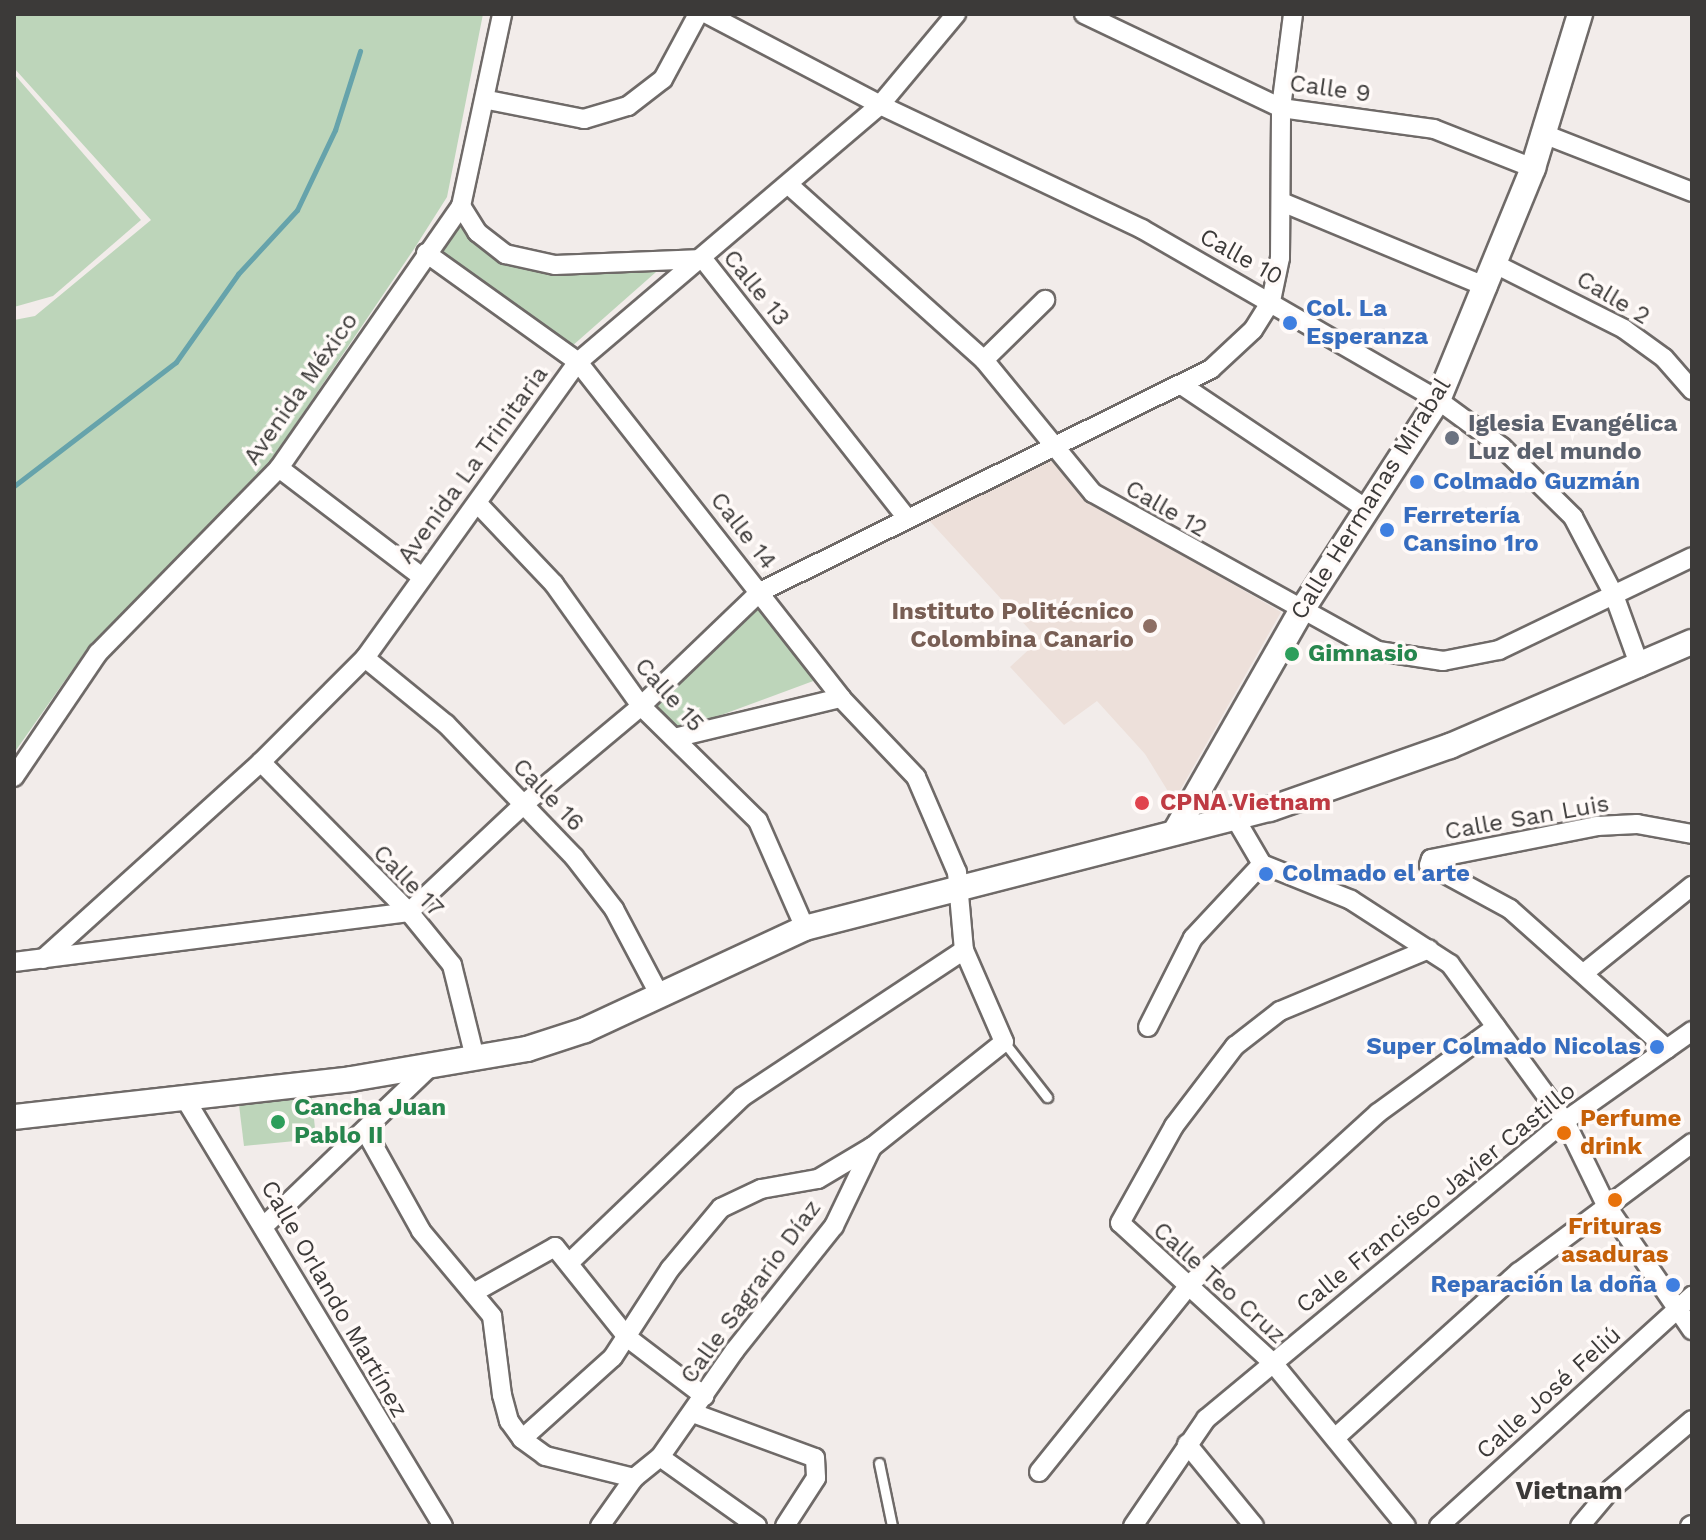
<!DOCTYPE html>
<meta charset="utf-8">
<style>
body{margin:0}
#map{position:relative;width:1706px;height:1540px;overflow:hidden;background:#f2ecea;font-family:"Work Sans",sans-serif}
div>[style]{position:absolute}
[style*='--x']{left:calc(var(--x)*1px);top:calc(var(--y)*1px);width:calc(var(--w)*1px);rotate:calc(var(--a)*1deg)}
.built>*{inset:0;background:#ede0da}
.green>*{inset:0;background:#bdd5ba}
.stream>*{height:5px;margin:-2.5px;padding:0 2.5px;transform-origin:2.5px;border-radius:2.5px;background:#66a3ab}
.roads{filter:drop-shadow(2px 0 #6f6a68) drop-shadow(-2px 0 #6f6a68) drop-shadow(0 2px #6f6a68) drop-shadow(0 -2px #6f6a68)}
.lane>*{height:9px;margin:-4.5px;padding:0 4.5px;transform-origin:4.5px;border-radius:4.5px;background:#fff}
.street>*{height:18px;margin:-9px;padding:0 9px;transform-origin:9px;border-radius:9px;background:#fff}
.secondary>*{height:24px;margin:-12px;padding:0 12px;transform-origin:12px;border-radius:12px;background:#fff}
.dots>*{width:22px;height:22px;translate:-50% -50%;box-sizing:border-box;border:4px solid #fffaf8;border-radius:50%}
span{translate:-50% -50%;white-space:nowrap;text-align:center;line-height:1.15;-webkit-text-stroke:7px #fffaf8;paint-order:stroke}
.street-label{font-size:24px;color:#3c3a39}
.shop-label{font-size:24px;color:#366cbe;font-weight:700}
.left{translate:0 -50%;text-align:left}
.right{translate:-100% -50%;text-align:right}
.worship-label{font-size:24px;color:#5b616d;font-weight:700}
.education-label{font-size:24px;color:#785e54;font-weight:700}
.leisure-label{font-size:24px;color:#27864d;font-weight:700}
.health-label{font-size:24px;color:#be3a42;font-weight:700}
.food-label{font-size:24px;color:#c56008;font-weight:700}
.neighbourhood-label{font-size:26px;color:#3c3a39;font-weight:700}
.frame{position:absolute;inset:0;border:16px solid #3c3a39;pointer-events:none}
</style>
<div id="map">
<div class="built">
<i style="clip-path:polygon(1049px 457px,1091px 503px,1281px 612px,1174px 801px,1145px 754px,1097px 701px,1064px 725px,1010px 667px,1039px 640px,925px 516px)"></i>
</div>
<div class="green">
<i style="clip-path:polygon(14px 14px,483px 14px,447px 197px,414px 249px,270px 462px,87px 649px,14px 753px,14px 320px,35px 316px,151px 220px,14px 68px)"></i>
<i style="clip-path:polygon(14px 74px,141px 220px,53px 296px,14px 307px)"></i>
<i style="clip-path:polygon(455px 204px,474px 235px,555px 270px,681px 250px,571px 347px,432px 249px)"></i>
<i style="clip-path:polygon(752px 595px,816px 680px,675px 732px,636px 694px)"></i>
<i style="clip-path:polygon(312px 1098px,316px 1139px,244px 1146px,239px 1105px)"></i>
</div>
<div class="stream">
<i style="--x:14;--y:486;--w:204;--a:-37.4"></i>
<i style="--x:176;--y:362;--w:108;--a:-54.8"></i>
<i style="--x:238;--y:274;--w:87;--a:-47.3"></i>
<i style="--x:297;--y:210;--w:89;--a:-64.6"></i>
<i style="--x:335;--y:130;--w:83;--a:-72.4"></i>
</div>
<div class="roads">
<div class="lane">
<i style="--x:1004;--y:1042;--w:70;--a:52"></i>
<i style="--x:879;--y:1463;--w:64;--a:78.3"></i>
</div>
<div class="street">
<i style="--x:707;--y:14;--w:195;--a:27.7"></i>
<i style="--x:880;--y:105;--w:290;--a:25.3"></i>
<i style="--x:1142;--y:229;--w:342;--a:30"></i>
<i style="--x:1438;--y:400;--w:79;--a:36.3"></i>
<i style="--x:1502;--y:447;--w:100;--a:44.6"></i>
<i style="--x:1573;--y:517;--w:88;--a:62.3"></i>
<i style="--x:1614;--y:595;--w:77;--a:70.1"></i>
<i style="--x:1084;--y:14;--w:218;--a:25.5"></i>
<i style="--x:1281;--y:108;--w:154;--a:7.8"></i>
<i style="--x:1434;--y:129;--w:106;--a:21.5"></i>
<i style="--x:488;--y:100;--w:98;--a:11.2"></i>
<i style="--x:584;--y:119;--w:46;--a:-16.5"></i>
<i style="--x:628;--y:106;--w:44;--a:-37.6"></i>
<i style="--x:663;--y:79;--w:74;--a:-61.7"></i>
<i style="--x:1541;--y:133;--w:162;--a:21.3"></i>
<i style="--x:790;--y:186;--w:261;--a:41.9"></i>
<i style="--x:984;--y:360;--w:172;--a:50.7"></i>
<i style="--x:1093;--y:493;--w:326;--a:29"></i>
<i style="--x:1378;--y:651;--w:66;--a:8.7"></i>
<i style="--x:1443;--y:661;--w:57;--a:-11.1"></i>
<i style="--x:1499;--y:650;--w:214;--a:-25.7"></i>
<i style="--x:1284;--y:203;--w:220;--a:22.5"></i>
<i style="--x:461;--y:206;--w:31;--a:58"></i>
<i style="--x:477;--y:232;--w:36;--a:38"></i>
<i style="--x:505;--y:254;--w:51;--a:12.4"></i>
<i style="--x:555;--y:265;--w:148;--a:-2.3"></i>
<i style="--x:703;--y:259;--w:328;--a:51.8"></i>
<i style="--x:426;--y:253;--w:187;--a:35.6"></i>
<i style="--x:578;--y:362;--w:427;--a:51.9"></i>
<i style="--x:841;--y:698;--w:109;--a:46.5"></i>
<i style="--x:916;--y:777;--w:103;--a:66.7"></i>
<i style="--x:957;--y:872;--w:78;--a:84.9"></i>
<i style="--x:964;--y:950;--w:100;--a:66.5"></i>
<i style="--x:1004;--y:1042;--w:169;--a:141.5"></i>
<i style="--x:872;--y:1147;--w:88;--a:115.7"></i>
<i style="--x:834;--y:1226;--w:159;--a:128.6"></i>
<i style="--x:735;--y:1350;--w:131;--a:125"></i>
<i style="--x:660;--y:1457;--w:33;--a:141"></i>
<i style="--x:634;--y:1478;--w:59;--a:125.3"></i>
<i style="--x:1497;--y:265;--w:142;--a:26.7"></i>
<i style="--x:1624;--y:329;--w:49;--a:35.9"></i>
<i style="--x:1664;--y:358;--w:43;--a:48.8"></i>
<i style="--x:984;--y:360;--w:86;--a:-44.5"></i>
<i style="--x:1183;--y:386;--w:221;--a:33.8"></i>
<i style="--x:279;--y:468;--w:178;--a:37.3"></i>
<i style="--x:479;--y:505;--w:109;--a:46.5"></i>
<i style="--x:554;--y:584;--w:150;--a:54.5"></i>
<i style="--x:641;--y:706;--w:164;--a:44.5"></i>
<i style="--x:758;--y:821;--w:117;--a:66.3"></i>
<i style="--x:365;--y:658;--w:104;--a:39.2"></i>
<i style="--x:446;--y:724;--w:185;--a:46.1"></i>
<i style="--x:574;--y:857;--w:66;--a:52.4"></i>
<i style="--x:614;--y:909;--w:98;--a:62.1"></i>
<i style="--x:674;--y:738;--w:172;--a:-13.5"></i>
<i style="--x:261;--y:762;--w:211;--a:45.4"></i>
<i style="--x:409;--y:912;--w:68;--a:50.9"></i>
<i style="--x:452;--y:965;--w:96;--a:76.1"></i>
<i style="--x:14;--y:777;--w:150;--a:-55.9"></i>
<i style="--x:98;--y:653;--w:259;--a:-45.6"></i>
<i style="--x:279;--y:468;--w:319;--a:-55.2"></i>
<i style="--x:461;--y:206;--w:196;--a:-77.9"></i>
<i style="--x:1235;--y:818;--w:53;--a:59.6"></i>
<i style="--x:1262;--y:864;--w:96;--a:22"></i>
<i style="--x:1351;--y:900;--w:118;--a:32.9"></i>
<i style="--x:1450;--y:964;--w:195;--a:53.8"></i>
<i style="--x:1565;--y:1121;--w:93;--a:64"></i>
<i style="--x:1606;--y:1205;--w:152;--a:55.5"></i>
<i style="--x:43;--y:959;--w:294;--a:-42.1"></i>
<i style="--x:261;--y:762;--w:147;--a:-45"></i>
<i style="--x:365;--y:658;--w:365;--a:-54.3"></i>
<i style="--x:578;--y:362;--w:397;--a:-40.4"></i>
<i style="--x:880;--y:105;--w:119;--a:-50.1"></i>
<i style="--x:14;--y:962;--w:398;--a:-7.2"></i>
<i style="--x:409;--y:912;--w:158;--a:-43.2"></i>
<i style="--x:524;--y:804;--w:153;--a:-39.9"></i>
<i style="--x:641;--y:706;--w:165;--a:-43.8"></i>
<i style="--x:760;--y:592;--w:503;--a:-26.31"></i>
<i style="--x:1211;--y:369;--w:57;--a:-42.9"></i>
<i style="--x:1253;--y:330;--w:34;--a:-58"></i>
<i style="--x:1271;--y:301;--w:44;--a:-78.2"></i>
<i style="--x:1280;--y:258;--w:150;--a:-89.6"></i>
<i style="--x:1281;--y:108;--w:95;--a:-82.7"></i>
<i style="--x:1584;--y:973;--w:139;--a:-38.9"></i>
<i style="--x:1148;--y:1027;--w:100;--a:-63.2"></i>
<i style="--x:1193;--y:938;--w:101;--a:-47"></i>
<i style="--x:1667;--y:1049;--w:210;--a:-138.3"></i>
<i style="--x:1510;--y:909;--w:92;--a:-151.5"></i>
<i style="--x:1429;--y:865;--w:6;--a:-72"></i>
<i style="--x:1431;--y:859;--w:169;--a:-11.2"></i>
<i style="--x:1597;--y:826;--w:40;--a:-2.9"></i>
<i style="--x:1637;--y:824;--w:56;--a:10.3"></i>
<i style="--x:184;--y:1097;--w:501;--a:58.88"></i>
<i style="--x:366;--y:1132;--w:113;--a:60.9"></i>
<i style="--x:421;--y:1231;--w:111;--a:50.1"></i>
<i style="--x:492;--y:1316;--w:80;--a:82.8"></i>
<i style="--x:502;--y:1395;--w:27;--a:75"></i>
<i style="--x:509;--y:1421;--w:22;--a:54"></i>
<i style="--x:522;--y:1439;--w:29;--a:36"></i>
<i style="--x:545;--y:1456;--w:92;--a:13.9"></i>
<i style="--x:265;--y:1225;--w:228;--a:-43.8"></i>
<i style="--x:569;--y:1263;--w:240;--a:-43.8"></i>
<i style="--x:742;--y:1097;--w:266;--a:-33.5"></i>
<i style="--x:473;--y:1293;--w:94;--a:-29.3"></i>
<i style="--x:555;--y:1247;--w:117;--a:51.3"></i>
<i style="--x:628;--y:1338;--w:96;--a:37.3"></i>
<i style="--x:693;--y:1413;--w:130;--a:20.2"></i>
<i style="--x:815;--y:1458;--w:20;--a:87"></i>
<i style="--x:816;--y:1478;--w:57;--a:122.9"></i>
<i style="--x:1335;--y:1438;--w:248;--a:-42.1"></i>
<i style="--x:1519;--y:1272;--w:216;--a:-36.7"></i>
<i style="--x:522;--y:1439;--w:122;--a:-42"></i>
<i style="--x:613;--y:1357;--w:105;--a:-57.1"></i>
<i style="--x:670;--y:1269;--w:80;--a:-50.1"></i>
<i style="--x:721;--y:1208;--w:44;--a:-25.4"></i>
<i style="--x:761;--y:1189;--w:58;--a:-10"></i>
<i style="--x:818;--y:1179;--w:63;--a:-30.7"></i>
<i style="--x:1187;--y:1444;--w:106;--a:50.7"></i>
<i style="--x:660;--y:1457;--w:119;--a:35.4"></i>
<i style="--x:1039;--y:1472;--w:241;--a:-51.2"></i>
<i style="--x:1190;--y:1284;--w:254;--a:-42.3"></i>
<i style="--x:1378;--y:1113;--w:146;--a:-36.1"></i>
<i style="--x:1133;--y:1526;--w:130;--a:-55.7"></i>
<i style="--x:1206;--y:1419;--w:467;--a:-39.7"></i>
<i style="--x:1565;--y:1121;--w:156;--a:-35.3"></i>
<i style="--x:1406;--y:1526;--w:210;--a:-129.2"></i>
<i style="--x:1273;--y:1363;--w:207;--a:-137.5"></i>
<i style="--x:1120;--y:1223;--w:111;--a:-60.9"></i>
<i style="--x:1174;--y:1126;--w:101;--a:-52.7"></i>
<i style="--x:1235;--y:1046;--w:57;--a:-37.9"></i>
<i style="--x:1280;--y:1011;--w:161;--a:-22.6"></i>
<i style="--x:1439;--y:1526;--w:342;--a:-42.3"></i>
<i style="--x:1580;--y:1526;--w:48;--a:-50"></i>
<i style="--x:1611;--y:1489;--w:106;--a:-40.4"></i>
<i style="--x:1690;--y:1526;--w:2;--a:-27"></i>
</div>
<div class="secondary">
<i style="--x:1175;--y:832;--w:252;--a:-60.3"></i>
<i style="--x:1300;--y:613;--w:254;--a:-57.1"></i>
<i style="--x:1438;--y:400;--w:251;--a:-67.7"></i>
<i style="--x:1533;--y:168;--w:161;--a:-73"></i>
<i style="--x:14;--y:1117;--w:339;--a:-6.4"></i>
<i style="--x:351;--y:1079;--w:179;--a:-9.7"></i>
<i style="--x:527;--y:1049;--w:61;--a:-18.1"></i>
<i style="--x:585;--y:1030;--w:242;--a:-24.9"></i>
<i style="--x:805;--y:928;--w:480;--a:-14.4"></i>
<i style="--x:1270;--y:809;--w:191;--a:-19.3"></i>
<i style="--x:1450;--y:746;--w:263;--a:-23.3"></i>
</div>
</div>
<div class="dots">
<i style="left:1290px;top:323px;background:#3f7fe0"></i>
<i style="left:1452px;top:438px;background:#6b7280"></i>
<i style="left:1417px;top:482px;background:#3f7fe0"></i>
<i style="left:1387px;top:530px;background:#3f7fe0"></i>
<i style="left:1150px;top:626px;background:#8d6e63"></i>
<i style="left:1292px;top:654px;background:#2e9e5b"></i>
<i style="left:1142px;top:803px;background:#e0444e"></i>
<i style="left:1266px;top:874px;background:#3f7fe0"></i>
<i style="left:1657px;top:1047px;background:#3f7fe0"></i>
<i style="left:278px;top:1122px;background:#2e9e5b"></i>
<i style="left:1564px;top:1133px;background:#e8710a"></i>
<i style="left:1615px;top:1200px;background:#e8710a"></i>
<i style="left:1673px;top:1285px;background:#3f7fe0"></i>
</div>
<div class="street-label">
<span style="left:1330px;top:89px;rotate:8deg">Calle 9</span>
<span style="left:1241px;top:257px;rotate:29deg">Calle 10</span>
<span style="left:756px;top:288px;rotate:51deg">Calle 13</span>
<span style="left:1613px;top:298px;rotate:31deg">Calle 2</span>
<span style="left:301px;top:389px;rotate:-55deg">Avenida México</span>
<span style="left:473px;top:465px;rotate:-54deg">Avenida La Trinitaria</span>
<span style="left:1371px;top:499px;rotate:-58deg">Calle Hermanas Mirabal</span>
<span style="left:1166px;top:509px;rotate:30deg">Calle 12</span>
<span style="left:743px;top:531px;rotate:52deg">Calle 14</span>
<span style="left:669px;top:695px;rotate:48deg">Calle 15</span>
<span style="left:548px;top:795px;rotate:46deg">Calle 16</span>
<span style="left:1527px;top:818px;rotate:-10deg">Calle San Luis</span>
<span style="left:408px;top:881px;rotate:46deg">Calle 17</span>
<span style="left:1436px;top:1198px;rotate:-39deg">Calle Francisco Javier Castillo</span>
<span style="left:1219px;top:1283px;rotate:42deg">Calle Teo Cruz</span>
<span style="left:751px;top:1292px;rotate:-54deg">Calle Sagrario Díaz</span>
<span style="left:334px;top:1299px;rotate:60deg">Calle Orlando Martínez</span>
<span style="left:1549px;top:1393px;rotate:-42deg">Calle José Feliú</span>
</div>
<div class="shop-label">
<span class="left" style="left:1306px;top:323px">Col. La<br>Esperanza</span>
<span class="left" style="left:1433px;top:482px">Colmado Guzmán</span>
<span class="left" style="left:1403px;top:530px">Ferretería<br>Cansino 1ro</span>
<span class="left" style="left:1282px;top:874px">Colmado el arte</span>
<span class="right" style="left:1641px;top:1047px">Super Colmado Nicolas</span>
<span class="right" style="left:1657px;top:1285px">Reparación la doña</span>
</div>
<div class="worship-label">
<span class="left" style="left:1468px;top:438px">Iglesia Evangélica<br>Luz del mundo</span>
</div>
<div class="education-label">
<span class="right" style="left:1134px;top:626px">Instituto Politécnico<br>Colombina Canario</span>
</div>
<div class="leisure-label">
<span class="left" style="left:1308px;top:654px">Gimnasio</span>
<span class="left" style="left:294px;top:1122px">Cancha Juan<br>Pablo II</span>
</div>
<div class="health-label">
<span class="left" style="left:1160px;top:803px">CPNA Vietnam</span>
</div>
<div class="food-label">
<span class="left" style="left:1580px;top:1133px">Perfume<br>drink</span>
<span style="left:1615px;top:1241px">Frituras<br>asaduras</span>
</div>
<div class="neighbourhood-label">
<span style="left:1569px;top:1491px">Vietnam</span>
</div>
<div class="frame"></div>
</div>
